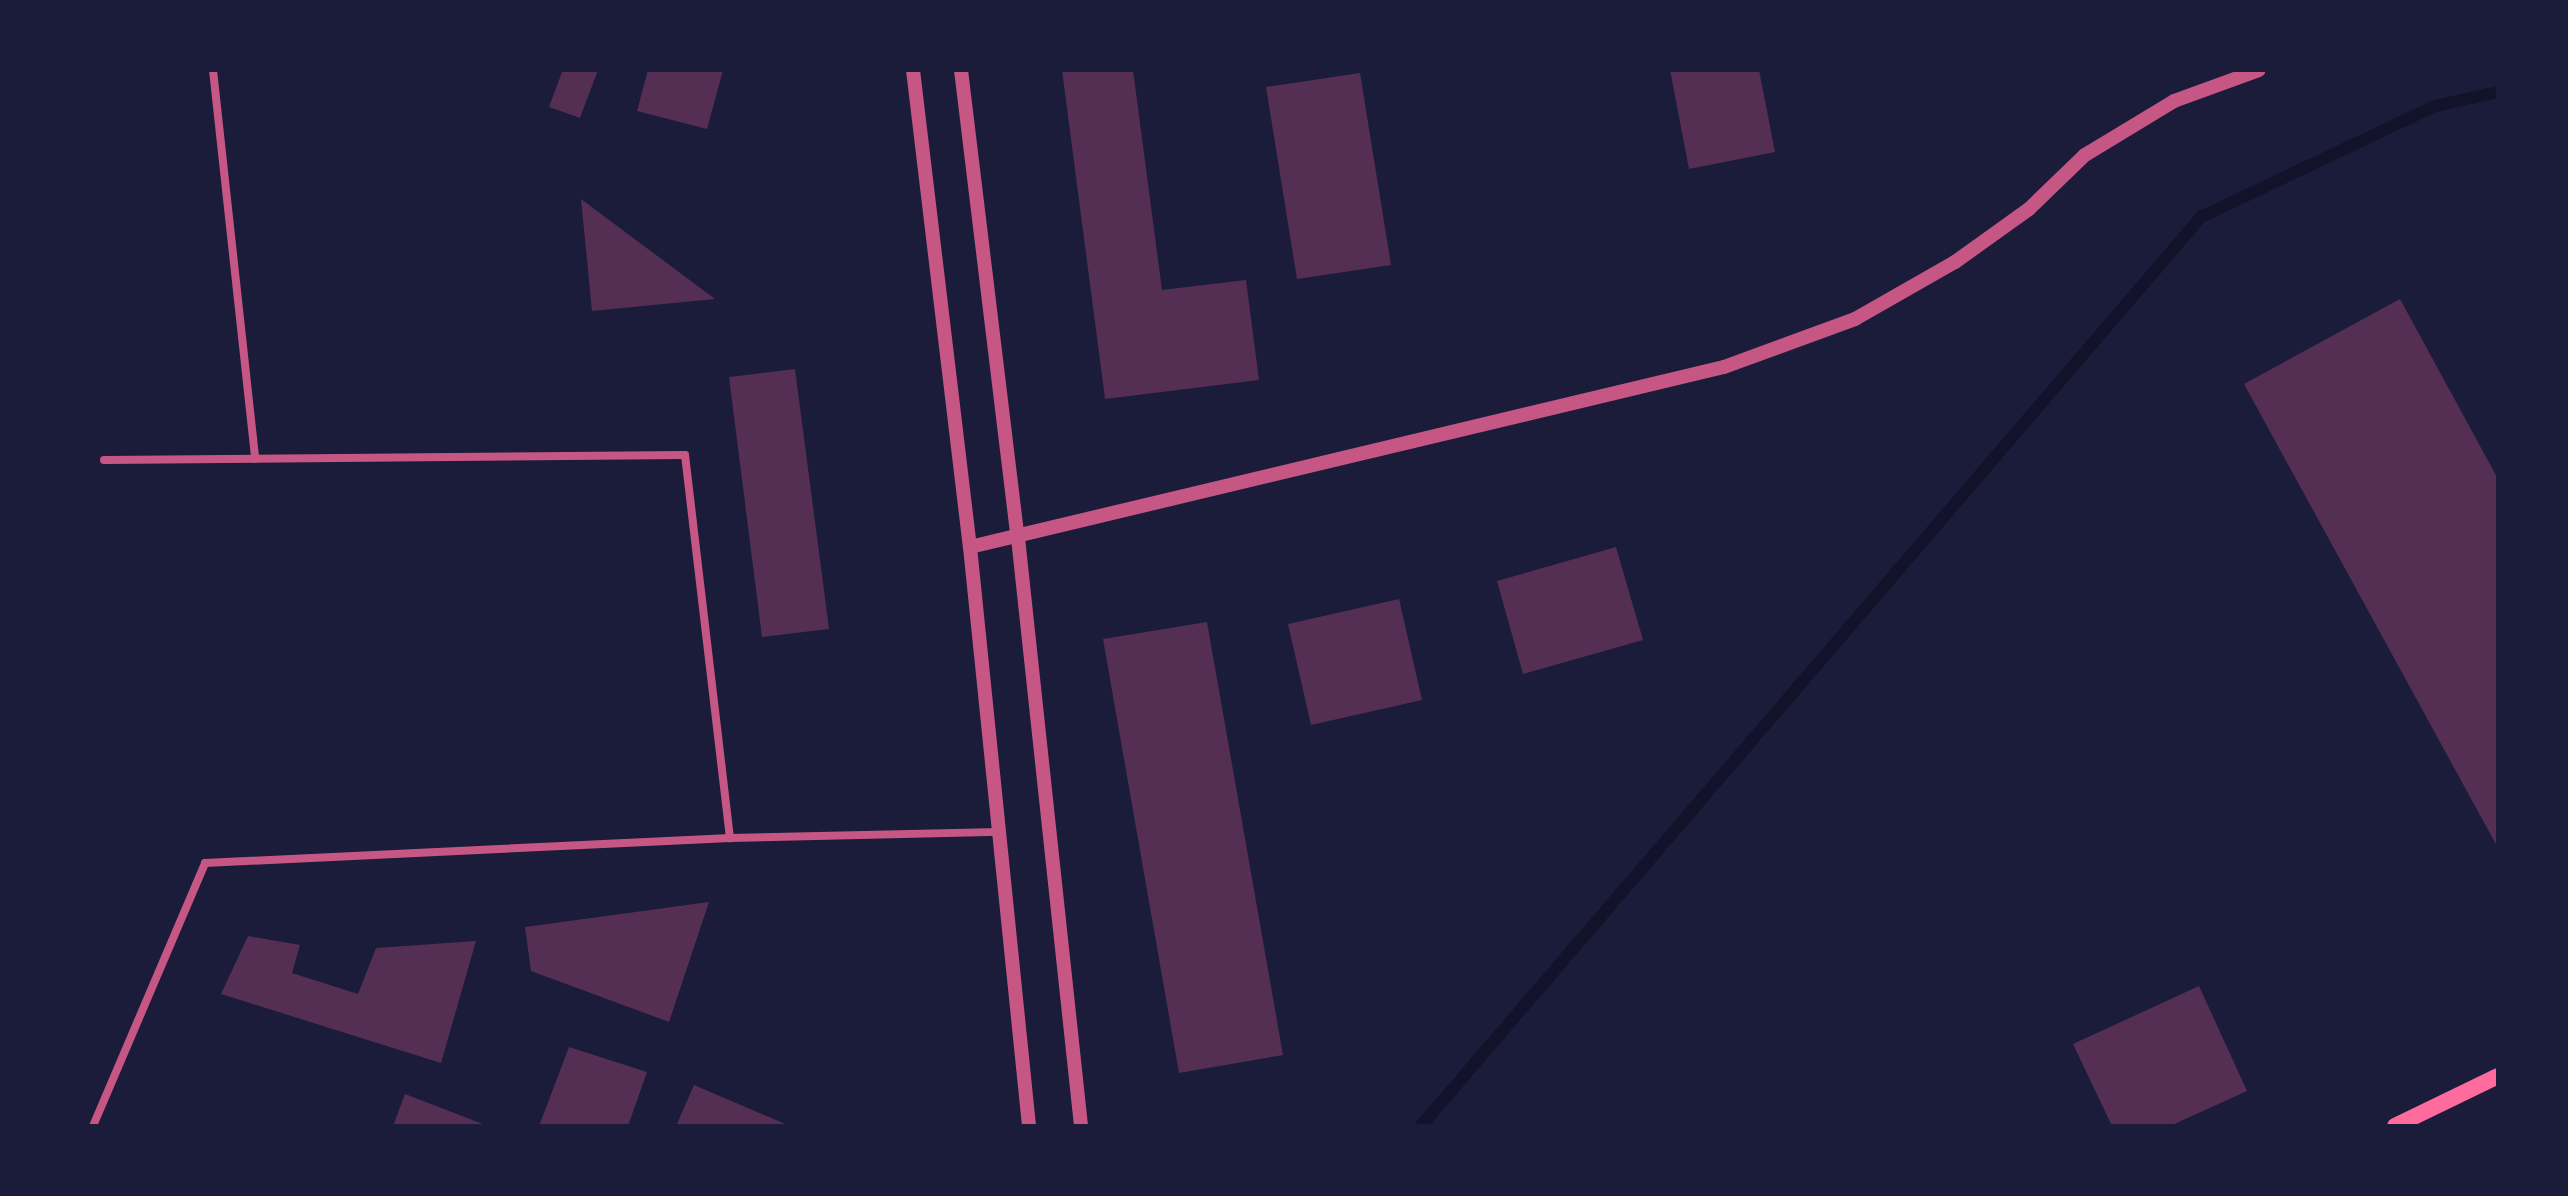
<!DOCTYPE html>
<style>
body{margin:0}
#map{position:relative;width:2568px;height:1196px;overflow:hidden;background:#1b1b3a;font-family:"DM Sans",sans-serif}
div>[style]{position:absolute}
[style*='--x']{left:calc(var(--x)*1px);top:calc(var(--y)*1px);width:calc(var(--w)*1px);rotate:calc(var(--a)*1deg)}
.stream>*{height:12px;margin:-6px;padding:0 6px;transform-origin:6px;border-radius:6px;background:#12122b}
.building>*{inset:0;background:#542f53}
.minor>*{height:8px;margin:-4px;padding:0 4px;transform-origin:4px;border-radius:4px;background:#c65784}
.tertiary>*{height:14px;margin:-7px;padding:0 7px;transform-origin:7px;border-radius:7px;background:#c65784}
.secondary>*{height:16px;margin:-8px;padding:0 8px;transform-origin:8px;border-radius:8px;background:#ff6b9d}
span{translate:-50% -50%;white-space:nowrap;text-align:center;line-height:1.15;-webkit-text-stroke:8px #1b1b3a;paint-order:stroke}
.frame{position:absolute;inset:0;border:72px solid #1b1b3a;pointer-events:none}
</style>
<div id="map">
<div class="stream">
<i style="--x:1421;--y:1126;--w:1198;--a:-49.37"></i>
<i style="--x:2201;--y:217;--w:259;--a:-25.4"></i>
<i style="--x:2435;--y:106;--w:65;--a:-12.5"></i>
</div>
<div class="building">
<i style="clip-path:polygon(556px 70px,598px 70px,580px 118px,549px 107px,562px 72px)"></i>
<i style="clip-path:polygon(648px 70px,723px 70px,707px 129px,637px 111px)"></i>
<i style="clip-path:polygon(1062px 70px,1133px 70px,1162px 290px,1246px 280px,1259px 380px,1105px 399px)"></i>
<i style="clip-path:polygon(1670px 70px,1759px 70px,1775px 152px,1689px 169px)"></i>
<i style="clip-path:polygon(1360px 73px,1391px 265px,1297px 279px,1266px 87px)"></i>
<i style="clip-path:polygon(581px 199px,715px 299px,592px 311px)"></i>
<i style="clip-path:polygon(2400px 299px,2498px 479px,2498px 848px,2244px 384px)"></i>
<i style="clip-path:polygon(795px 369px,829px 629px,762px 637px,729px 377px)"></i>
<i style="clip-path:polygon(1616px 547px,1643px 640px,1523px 674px,1497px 581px)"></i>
<i style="clip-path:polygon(1399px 599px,1422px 700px,1311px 725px,1288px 624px)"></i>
<i style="clip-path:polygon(1207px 622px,1283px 1055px,1179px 1073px,1103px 639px)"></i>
<i style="clip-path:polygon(709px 902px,669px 1022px,531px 971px,525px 927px)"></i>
<i style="clip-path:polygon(248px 936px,300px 945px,292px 973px,358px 994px,376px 948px,476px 941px,441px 1063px,221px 994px)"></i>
<i style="clip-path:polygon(2199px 986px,2247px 1091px,2170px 1126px,2112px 1126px,2073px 1044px)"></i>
<i style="clip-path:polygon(569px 1047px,647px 1072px,628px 1126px,539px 1126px)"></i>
<i style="clip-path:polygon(694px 1085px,790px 1126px,676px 1126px)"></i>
<i style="clip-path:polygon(405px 1094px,488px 1126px,393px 1126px)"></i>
</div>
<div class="minor">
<i style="--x:213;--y:70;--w:391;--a:83.8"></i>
<i style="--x:104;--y:460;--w:581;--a:-0.49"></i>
<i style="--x:685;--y:455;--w:386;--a:83.3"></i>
<i style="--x:93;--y:1126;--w:286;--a:-66.9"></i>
<i style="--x:205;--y:863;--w:526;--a:-2.73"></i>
<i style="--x:730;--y:838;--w:270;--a:-1.3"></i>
</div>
<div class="tertiary">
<i style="--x:913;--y:70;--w:480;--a:83.2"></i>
<i style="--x:970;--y:547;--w:582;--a:84.18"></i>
<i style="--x:961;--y:70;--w:471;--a:83.1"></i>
<i style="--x:1018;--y:538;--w:591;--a:83.88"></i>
<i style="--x:970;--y:547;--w:775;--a:-13.43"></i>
<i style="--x:1724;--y:367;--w:140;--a:-20.1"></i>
<i style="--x:1855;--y:319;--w:115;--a:-29.7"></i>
<i style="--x:1955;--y:262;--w:91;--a:-35.6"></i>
<i style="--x:2029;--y:209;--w:78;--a:-44"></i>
<i style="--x:2085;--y:155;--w:104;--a:-31.2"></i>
<i style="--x:2174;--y:101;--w:90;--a:-20"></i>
</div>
<div class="secondary">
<i style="--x:2395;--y:1126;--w:114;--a:-25.9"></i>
</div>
<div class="frame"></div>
</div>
